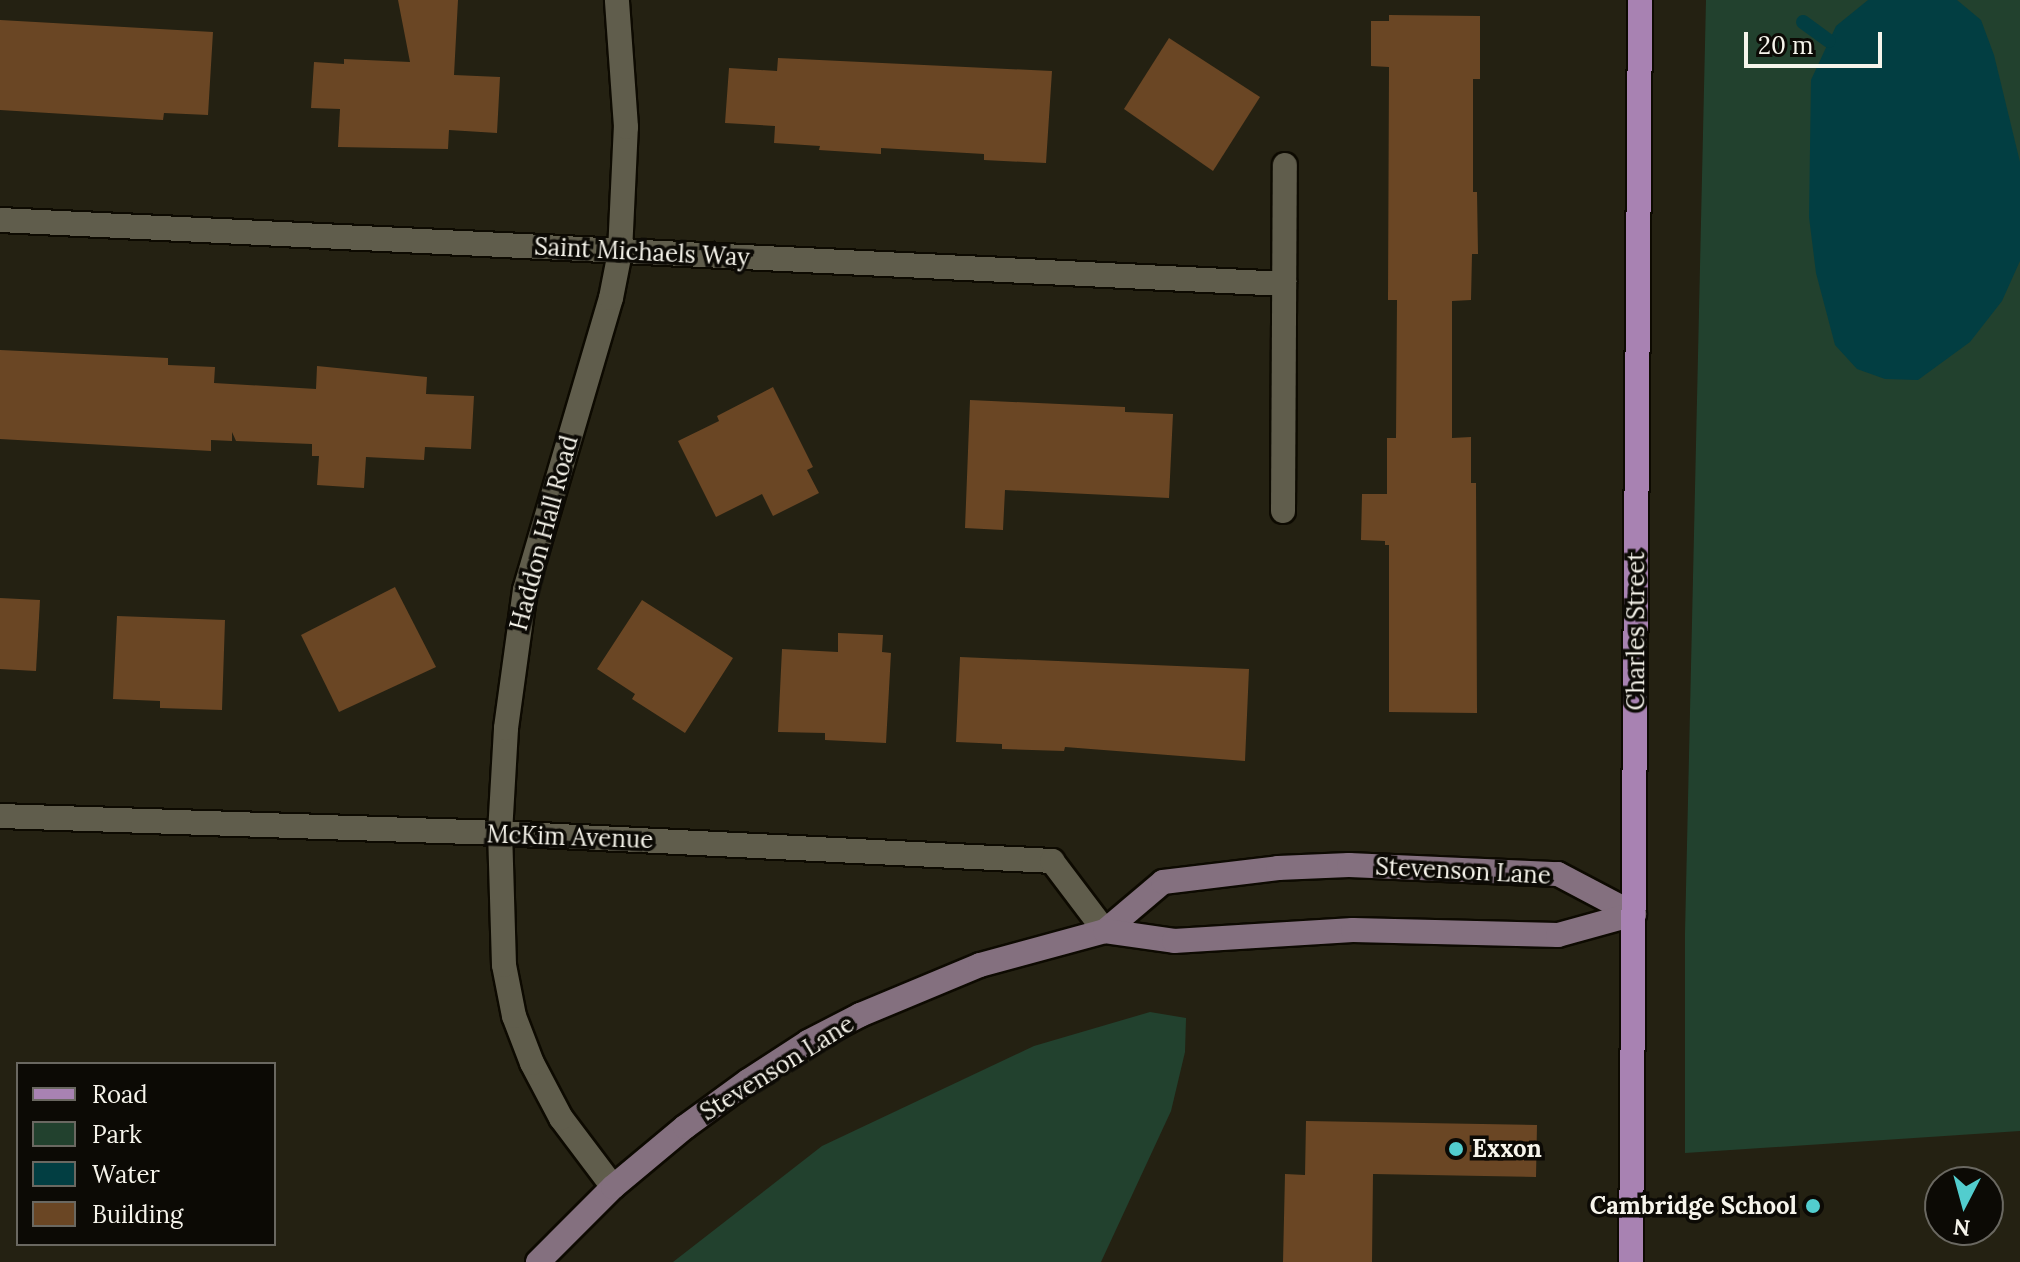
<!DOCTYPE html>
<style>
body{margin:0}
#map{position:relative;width:2020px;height:1262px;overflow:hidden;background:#242112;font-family:Lora,serif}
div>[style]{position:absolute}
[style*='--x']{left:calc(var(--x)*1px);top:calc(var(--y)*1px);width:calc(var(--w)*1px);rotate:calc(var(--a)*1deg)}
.green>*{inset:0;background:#22412e}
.water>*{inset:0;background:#023e42}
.stream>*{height:14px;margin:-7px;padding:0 7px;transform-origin:7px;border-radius:7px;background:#023e42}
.building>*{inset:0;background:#6a4624}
.roads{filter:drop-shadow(2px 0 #0d0a01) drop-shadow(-2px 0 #0d0a01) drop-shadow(0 2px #0d0a01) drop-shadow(0 -2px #0d0a01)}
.street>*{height:24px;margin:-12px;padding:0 12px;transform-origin:12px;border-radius:12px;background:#605d4c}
.secondary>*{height:24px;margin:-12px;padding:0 12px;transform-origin:12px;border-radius:12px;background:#84707f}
.primary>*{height:24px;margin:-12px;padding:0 12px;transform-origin:12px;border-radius:12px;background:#a882b2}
.dots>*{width:22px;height:22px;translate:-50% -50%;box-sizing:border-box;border:4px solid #0c0a05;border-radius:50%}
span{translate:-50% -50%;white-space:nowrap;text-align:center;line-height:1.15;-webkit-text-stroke:7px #0c0a05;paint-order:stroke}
.street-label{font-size:24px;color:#f6f4eb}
.poi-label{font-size:24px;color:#f6f4eb;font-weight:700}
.left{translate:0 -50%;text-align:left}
.right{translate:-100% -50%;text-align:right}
.legend{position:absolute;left:16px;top:1062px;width:260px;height:184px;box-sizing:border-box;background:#0c0a05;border:2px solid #6a6861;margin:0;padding:10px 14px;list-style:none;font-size:24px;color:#f6f4eb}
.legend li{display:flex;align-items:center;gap:16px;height:40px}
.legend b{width:40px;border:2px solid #6a6861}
.north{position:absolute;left:1924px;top:1166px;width:80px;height:80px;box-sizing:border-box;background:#0c0a05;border:2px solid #6a6861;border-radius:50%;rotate:186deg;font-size:22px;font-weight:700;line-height:32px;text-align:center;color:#f6f4eb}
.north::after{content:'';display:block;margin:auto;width:28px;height:36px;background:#52cdce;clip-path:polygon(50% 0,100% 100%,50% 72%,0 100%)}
.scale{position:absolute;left:1744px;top:32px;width:138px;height:36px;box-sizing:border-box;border:4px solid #f6f4eb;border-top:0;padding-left:10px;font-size:24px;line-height:28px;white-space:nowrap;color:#f6f4eb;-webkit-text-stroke:6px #0c0a05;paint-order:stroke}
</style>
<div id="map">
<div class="green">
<i style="clip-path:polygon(1706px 0,2020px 0,2020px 1131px,1685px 1153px,1685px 934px)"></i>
<i style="clip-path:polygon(1150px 1012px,1186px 1018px,1185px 1052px,1171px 1111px,1101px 1262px,673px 1262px,822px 1146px,1034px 1046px)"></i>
</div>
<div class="water">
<i style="clip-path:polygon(1868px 0,1957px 0,1981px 20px,1994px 55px,2020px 162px,2020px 261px,2002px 301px,1970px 342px,1918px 380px,1885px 379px,1857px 369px,1835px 345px,1816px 273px,1809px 217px,1811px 80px,1836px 26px)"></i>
</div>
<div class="stream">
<i style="--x:1803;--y:22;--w:32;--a:36"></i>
</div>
<div class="building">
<i style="clip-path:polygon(398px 0,458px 0,454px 75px,500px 77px,497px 133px,449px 130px,448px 149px,338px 147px,340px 109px,311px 108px,314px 62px,344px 64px,344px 59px,410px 62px)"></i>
<i style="clip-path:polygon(1389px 15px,1480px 16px,1480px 79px,1473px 79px,1473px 192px,1477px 192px,1478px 254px,1472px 254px,1471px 300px,1452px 301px,1452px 438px,1471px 437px,1471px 483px,1476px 483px,1477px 713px,1389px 712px,1389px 545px,1385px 545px,1385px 541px,1361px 540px,1362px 494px,1387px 494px,1387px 438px,1396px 438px,1397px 300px,1388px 300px,1389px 67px,1371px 66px,1371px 21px,1389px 21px)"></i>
<i style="clip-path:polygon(0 20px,213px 32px,208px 115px,164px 113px,163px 120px,0 110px)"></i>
<i style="clip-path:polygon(1169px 38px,1260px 97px,1213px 171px,1124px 109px)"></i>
<i style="clip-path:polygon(778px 58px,1052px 71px,1046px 163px,984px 160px,984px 154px,881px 148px,881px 154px,819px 150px,820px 146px,774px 143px,775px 126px,725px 123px,729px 68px,777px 71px)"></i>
<i style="clip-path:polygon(0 350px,168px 358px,168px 365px,215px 367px,214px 383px,316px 389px,317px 366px,427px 377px,426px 394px,474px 396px,471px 449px,425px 447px,424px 460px,366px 457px,364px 488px,317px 485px,319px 456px,312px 456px,312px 444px,236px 441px,232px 432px,232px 441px,211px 440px,211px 451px,0 439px)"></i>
<i style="clip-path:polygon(773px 387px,813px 467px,807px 470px,819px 493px,773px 516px,762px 494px,716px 517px,678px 441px,719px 421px,717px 416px)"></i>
<i style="clip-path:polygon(970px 400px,1125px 407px,1125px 412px,1173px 414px,1169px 498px,1005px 490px,1003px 530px,965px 528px)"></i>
<i style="clip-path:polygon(395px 587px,436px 667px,339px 712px,301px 635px)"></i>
<i style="clip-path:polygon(0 598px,40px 600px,36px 671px,0 669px)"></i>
<i style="clip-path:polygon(642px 600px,733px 658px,685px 733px,632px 699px,635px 694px,597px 669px)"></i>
<i style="clip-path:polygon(117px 616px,225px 620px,222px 710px,160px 708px,160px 701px,113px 699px)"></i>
<i style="clip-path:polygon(838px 633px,883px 635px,882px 652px,891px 653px,886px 743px,825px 740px,825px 733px,778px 732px,782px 649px,838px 652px)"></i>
<i style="clip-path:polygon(960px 657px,1249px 669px,1245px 761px,1065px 747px,1064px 751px,1002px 749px,1002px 744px,956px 742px)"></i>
<i style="clip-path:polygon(1306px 1121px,1537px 1125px,1536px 1177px,1373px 1174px,1372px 1262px,1283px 1262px,1285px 1174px,1305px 1175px)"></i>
</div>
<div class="roads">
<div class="street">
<i style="--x:0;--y:220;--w:1286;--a:2.85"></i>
<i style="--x:1283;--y:511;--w:346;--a:-89.7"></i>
<i style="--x:0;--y:816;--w:500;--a:1.95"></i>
<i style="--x:500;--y:833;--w:553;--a:2.9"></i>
<i style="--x:1052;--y:861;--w:88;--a:52.9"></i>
<i style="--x:613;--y:1187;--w:86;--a:-127"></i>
<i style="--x:561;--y:1118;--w:62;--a:-117.8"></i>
<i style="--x:532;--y:1063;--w:50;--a:-111"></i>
<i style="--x:514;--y:1016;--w:52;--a:-101.1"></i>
<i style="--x:504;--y:965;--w:132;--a:-91.7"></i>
<i style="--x:500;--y:833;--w:105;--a:-86.7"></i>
<i style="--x:506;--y:728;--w:139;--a:-82.2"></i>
<i style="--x:525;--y:590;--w:304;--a:-73.6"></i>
<i style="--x:611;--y:298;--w:47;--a:-78.9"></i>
<i style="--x:620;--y:252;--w:125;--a:-87.3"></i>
<i style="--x:626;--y:127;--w:127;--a:-94.1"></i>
</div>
<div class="secondary">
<i style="--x:1105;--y:931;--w:76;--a:-40.2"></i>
<i style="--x:1163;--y:882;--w:116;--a:-6.9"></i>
<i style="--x:1278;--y:868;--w:71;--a:-2.4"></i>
<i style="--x:1349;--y:865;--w:209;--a:2.5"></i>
<i style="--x:1558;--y:874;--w:86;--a:27.8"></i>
<i style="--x:538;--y:1262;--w:106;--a:-45"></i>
<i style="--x:613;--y:1187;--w:94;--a:-39.8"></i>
<i style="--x:685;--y:1127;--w:78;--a:-36.1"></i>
<i style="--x:748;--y:1081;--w:72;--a:-33"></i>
<i style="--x:808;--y:1042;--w:59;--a:-27.4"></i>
<i style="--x:860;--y:1015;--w:130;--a:-22.6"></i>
<i style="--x:980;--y:965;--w:130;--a:-15.2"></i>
<i style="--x:1105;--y:931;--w:70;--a:8.2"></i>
<i style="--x:1174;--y:941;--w:179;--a:-3.5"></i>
<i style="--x:1353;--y:930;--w:205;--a:1.4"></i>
<i style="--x:1558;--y:935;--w:79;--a:-15.4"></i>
</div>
<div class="primary">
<i style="--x:1631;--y:1262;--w:1262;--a:-89.59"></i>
</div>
</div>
<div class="dots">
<i style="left:1456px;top:1149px;background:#52cdce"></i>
<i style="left:1813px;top:1206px;background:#52cdce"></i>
</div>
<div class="street-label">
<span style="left:642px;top:252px;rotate:3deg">Saint Michaels Way</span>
<span style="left:544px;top:533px;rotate:-75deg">Haddon Hall Road</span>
<span style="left:1636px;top:631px;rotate:-90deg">Charles Street</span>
<span style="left:570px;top:837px;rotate:2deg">McKim Avenue</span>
<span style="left:1463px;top:871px;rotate:3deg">Stevenson Lane</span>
<span style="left:777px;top:1068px;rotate:-32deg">Stevenson Lane</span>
</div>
<div class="poi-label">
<span class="left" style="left:1472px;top:1149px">Exxon</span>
<span class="right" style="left:1797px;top:1206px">Cambridge School</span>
</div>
<ul class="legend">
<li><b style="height:10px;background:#a882b2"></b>Road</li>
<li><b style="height:22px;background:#22412e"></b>Park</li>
<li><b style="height:22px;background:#023e42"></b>Water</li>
<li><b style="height:22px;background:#6a4624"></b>Building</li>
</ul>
<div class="north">N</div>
<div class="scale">20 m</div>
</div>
